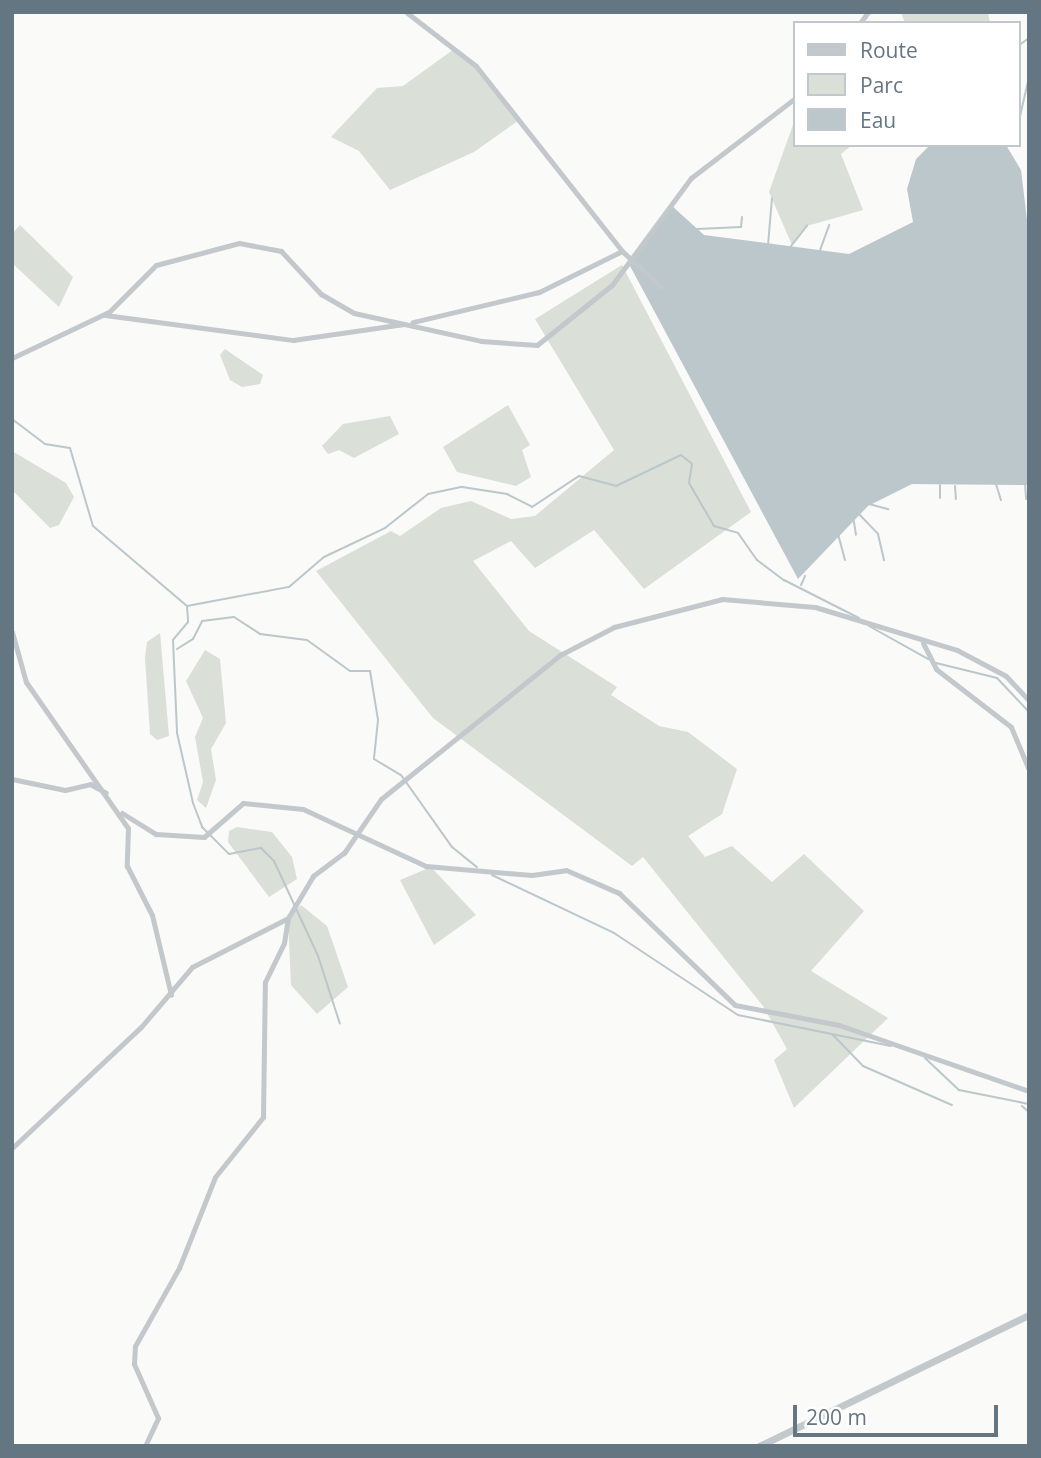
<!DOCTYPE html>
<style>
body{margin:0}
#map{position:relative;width:1041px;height:1458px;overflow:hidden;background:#fafaf8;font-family:"Open Sans",sans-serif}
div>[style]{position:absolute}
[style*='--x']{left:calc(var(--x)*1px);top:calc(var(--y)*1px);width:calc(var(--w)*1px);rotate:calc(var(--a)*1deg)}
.green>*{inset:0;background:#dadfd7}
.water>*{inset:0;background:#bbc7cb}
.stream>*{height:2px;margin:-1px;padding:0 1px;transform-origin:1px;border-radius:1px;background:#bbc7cb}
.minor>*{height:5px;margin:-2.5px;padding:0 2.5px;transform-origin:2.5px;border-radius:2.5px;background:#c3c8cc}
.tertiary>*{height:7px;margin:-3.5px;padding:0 3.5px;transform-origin:3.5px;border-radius:3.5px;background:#c3c8cc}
span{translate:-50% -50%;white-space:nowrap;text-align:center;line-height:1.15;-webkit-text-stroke:7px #fff;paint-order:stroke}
.frame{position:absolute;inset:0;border:14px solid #657683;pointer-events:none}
.legend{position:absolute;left:793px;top:21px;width:228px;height:126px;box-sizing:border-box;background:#fff;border:2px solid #c1c8cd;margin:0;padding:9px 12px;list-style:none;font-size:21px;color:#657683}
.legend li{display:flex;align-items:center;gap:14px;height:35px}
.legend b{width:35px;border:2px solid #c1c8cd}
.scale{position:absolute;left:793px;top:1405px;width:205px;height:32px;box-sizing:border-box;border:4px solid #657683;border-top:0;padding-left:9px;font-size:21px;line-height:24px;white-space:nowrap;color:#657683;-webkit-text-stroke:5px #fff;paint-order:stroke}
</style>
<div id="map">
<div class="green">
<i style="clip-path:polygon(901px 12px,988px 12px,990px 23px,905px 23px)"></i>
<i style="clip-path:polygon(454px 49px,476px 66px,519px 120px,474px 152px,390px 190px,359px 151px,331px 137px,377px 88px,403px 86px)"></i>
<i style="clip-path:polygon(794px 122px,794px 145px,852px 145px,841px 154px,863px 210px,807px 226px,792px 245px,769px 192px)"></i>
<i style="clip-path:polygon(20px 225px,73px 277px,59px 307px,12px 263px,12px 234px)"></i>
<i style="clip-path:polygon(622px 265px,751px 512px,644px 589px,594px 530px,535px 568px,511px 541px,473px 561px,529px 631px,617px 687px,611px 695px,659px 726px,688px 732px,737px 769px,722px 814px,688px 836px,705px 857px,732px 846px,772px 882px,804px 854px,864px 911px,811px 971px,888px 1018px,794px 1108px,774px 1060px,787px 1049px,763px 1006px,643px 857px,632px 866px,433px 718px,316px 571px,391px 531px,400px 536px,441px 508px,471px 501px,511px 519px,535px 516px,614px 450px,535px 319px)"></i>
<i style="clip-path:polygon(225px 349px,263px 375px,260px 384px,242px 387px,230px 380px,220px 355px)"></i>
<i style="clip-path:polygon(508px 405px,530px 445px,522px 450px,531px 477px,516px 486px,457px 472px,443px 447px)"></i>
<i style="clip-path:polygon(390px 416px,399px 434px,354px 458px,339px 450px,328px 454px,322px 446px,343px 424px)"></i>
<i style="clip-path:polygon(12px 451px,66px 483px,74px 497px,59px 525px,50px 528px,12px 490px)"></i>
<i style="clip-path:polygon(160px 633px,169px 736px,157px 740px,150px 734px,145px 658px,147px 642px)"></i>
<i style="clip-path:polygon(205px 650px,220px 659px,226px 723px,211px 749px,216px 780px,206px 808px,197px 800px,203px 782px,195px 737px,203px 718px,186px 681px)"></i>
<i style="clip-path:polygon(237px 827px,272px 832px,292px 857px,297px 879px,269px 897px,228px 842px,229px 831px)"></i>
<i style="clip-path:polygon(431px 867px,476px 915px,434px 945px,400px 880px)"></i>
<i style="clip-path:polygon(301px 905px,327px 926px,348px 987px,317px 1014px,291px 985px,288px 918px)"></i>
</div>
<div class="water">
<i style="clip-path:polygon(930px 145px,1006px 145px,1021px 170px,1029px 236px,1029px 485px,912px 484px,868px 506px,798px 579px,629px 264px,671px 205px,704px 235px,849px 254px,913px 222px,907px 189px,916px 159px)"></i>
</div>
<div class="stream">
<i style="--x:1018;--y:46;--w:14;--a:-36"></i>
<i style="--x:1018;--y:125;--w:49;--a:-77.1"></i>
<i style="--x:697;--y:229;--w:44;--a:-2.6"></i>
<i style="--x:741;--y:227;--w:10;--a:-84"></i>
<i style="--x:768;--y:245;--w:47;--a:-85.1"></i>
<i style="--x:788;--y:250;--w:31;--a:-52"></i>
<i style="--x:819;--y:253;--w:30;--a:-70"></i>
<i style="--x:12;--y:419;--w:41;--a:37.1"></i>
<i style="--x:45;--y:444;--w:25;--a:9"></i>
<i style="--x:70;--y:448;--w:81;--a:73.6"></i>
<i style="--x:93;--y:526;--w:123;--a:40.4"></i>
<i style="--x:187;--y:606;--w:16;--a:86"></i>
<i style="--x:188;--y:622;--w:23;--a:130"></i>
<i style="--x:173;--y:640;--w:93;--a:87.5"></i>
<i style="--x:177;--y:733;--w:72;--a:77.1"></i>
<i style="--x:193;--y:803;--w:26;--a:69"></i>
<i style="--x:202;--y:827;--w:38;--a:45"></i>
<i style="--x:229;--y:854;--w:33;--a:-11"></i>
<i style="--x:261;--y:848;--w:18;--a:45"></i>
<i style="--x:274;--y:861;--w:105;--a:65.1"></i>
<i style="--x:318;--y:956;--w:71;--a:72.1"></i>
<i style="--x:1025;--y:483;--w:16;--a:86"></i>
<i style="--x:996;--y:484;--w:17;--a:73"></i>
<i style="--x:955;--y:486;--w:13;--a:86"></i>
<i style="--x:940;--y:498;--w:13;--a:-90"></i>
<i style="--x:869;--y:504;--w:20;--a:15"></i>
<i style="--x:857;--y:512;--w:30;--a:46"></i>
<i style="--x:878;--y:534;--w:27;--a:77"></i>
<i style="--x:853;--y:516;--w:19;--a:81"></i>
<i style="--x:838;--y:534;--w:27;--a:75"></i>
<i style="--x:801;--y:585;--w:10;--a:-66"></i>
<i style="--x:187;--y:606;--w:104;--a:-10.6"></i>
<i style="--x:289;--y:587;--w:46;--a:-40.6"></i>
<i style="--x:324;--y:557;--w:68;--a:-25.4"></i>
<i style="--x:385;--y:528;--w:55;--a:-38.3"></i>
<i style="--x:428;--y:494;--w:35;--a:-12"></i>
<i style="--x:462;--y:487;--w:46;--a:8.8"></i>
<i style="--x:507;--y:494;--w:28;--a:27"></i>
<i style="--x:532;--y:507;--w:56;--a:-33.4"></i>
<i style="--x:579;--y:476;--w:38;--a:15"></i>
<i style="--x:616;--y:486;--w:72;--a:-25.5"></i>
<i style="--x:681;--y:455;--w:14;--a:39"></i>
<i style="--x:692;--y:464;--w:19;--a:99"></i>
<i style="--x:689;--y:483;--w:50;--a:59.8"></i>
<i style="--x:714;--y:526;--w:25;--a:16"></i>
<i style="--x:738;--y:533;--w:33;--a:55"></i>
<i style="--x:757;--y:560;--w:34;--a:37"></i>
<i style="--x:784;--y:580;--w:84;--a:26.9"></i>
<i style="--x:869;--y:626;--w:68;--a:29.2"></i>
<i style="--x:177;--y:649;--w:19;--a:-32"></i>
<i style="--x:193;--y:639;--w:20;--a:-63"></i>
<i style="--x:202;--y:621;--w:32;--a:-7"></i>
<i style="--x:234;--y:617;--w:31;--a:33"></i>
<i style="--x:260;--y:634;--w:47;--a:7.3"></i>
<i style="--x:307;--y:640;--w:53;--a:35.8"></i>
<i style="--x:350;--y:671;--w:20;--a:0"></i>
<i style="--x:370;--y:671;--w:50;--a:80.7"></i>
<i style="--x:378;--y:720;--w:39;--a:96"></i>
<i style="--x:374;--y:759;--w:31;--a:31"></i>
<i style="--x:401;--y:775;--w:88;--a:54.7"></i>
<i style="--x:452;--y:847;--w:32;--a:39"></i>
<i style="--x:936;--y:663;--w:63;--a:13.8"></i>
<i style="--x:997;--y:678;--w:47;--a:46.7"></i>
<i style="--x:492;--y:875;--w:135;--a:25.4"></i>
<i style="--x:614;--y:933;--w:149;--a:33.5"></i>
<i style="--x:738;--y:1015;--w:156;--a:11.5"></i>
<i style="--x:833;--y:1035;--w:43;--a:45.9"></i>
<i style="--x:863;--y:1066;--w:97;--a:23.7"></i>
<i style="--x:925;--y:1058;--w:47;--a:43.3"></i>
<i style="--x:959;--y:1090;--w:71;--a:11.3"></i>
<i style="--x:1022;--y:1106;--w:9;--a:41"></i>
</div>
<div class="minor">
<i style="--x:406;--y:12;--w:88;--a:37.6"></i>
<i style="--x:476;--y:66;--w:236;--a:51.7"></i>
<i style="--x:622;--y:251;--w:93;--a:153.7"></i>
<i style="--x:539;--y:292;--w:130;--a:166.6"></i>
<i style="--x:860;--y:23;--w:14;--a:-54"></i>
<i style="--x:622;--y:251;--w:53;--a:42.7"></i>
<i style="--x:105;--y:315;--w:190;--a:7.6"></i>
<i style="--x:293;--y:340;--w:112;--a:-8.2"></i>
<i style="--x:12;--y:358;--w:107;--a:-25.4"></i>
<i style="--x:109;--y:312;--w:66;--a:-45"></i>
<i style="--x:156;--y:265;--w:86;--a:-14.8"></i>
<i style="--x:239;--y:243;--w:43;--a:10.8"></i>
<i style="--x:281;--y:251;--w:59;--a:47.1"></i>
<i style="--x:321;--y:294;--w:38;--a:30"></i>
<i style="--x:354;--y:313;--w:130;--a:12.4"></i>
<i style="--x:481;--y:341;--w:56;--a:4.1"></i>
<i style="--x:537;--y:345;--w:96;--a:-38.7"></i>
<i style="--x:612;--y:285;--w:133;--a:-53.6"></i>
<i style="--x:691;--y:178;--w:130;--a:-37.5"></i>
<i style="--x:12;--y:632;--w:52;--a:74.4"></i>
<i style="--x:26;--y:682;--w:178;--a:55.1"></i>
<i style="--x:128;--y:828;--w:38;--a:92"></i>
<i style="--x:127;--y:866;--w:55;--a:63"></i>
<i style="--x:152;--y:915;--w:82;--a:76.6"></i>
<i style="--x:923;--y:643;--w:29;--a:63"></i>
<i style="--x:936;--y:669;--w:95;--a:37.7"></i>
<i style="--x:1011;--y:727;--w:47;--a:67.3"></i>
<i style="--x:12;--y:779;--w:54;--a:11.7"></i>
<i style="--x:65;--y:790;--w:26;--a:-13"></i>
<i style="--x:90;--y:784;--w:18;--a:29"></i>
<i style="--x:122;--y:813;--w:40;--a:32"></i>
<i style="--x:156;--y:834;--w:48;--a:3.6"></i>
<i style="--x:204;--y:837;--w:52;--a:-41.1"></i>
<i style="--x:243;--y:803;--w:60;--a:5.7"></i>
<i style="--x:303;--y:809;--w:136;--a:24.9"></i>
<i style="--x:426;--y:866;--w:106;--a:4.9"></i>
<i style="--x:532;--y:875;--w:34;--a:-8"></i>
<i style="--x:566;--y:870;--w:58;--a:23.5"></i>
<i style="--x:619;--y:893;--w:161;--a:44"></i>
<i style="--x:735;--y:1005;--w:106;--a:10.9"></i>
<i style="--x:839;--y:1025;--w:201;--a:19.2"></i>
<i style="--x:12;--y:1148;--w:177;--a:-43.2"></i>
<i style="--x:141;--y:1027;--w:79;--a:-49.6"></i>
<i style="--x:192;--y:967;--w:108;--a:-27"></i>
<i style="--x:288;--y:918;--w:49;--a:-59.2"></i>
<i style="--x:313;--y:876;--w:39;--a:-37"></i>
<i style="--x:344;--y:853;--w:65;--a:-55.6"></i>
<i style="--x:381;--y:799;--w:230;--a:-38.8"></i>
<i style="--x:560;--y:655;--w:61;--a:-27.4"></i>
<i style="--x:614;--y:627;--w:112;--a:-14.5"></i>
<i style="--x:722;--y:599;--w:93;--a:4.9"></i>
<i style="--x:815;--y:607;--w:148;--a:16.8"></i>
<i style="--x:957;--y:650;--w:55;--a:28"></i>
<i style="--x:1006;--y:676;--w:34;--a:47"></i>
<i style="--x:145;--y:1446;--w:31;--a:-65"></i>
<i style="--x:158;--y:1418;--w:59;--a:-114"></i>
<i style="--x:134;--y:1364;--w:18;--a:-87"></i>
<i style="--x:135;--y:1346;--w:90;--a:-60.6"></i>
<i style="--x:179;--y:1268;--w:98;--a:-68.4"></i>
<i style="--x:215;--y:1177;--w:77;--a:-51.3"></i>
<i style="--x:263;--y:1117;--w:135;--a:-89.2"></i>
<i style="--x:265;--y:982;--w:43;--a:-64"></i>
<i style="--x:284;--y:943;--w:25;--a:-81"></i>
</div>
<div class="tertiary">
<i style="--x:759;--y:1446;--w:300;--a:-25.9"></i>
</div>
<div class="frame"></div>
<ul class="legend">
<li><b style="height:9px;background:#c3c8cc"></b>Route</li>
<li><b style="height:19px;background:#dadfd7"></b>Parc</li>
<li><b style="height:19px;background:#bbc7cb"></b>Eau</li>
</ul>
<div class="scale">200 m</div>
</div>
